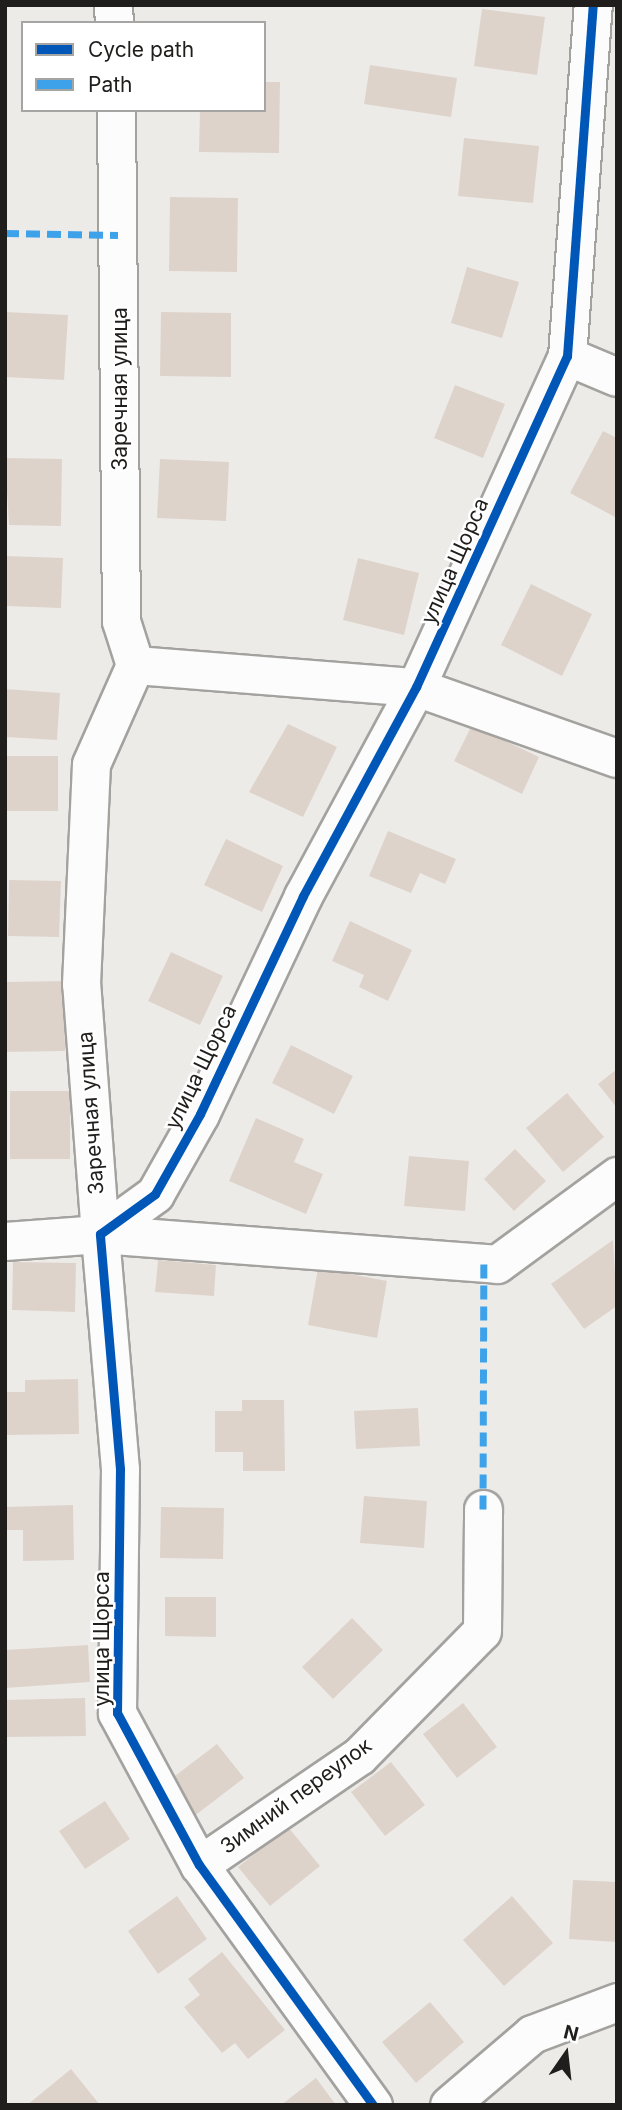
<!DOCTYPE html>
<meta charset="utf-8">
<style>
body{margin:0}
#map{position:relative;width:622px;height:2110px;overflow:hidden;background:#edebe8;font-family:Inter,sans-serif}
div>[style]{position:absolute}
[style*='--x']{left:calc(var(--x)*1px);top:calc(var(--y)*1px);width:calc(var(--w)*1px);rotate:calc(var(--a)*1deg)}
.building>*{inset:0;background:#ded3cb}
.roads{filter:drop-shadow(2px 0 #a3a29f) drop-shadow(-2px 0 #a3a29f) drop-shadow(0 2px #a3a29f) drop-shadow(0 -2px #a3a29f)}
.street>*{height:37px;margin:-18.5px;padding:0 18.5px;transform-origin:18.5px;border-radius:18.5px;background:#fcfcfc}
.quiet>*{height:7px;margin-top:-3.5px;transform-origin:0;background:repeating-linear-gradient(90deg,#3da2ea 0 14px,transparent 0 21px)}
.cycleway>*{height:9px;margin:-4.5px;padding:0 4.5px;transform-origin:4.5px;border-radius:4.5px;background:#0057b8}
span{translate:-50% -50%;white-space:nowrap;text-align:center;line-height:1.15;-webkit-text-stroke:5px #fff;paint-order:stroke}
.street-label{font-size:21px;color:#1f1e1c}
.frame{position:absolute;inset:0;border:7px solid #1f1e1c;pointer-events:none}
.legend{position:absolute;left:21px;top:21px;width:245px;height:91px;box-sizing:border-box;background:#fff;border:2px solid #a5a5a4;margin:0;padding:9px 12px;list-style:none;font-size:21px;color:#1f1e1c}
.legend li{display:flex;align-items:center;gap:14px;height:35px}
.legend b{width:35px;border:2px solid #a5a5a4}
.north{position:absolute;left:531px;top:2019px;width:70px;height:70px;-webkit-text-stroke:5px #fff;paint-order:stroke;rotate:14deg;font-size:19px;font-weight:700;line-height:28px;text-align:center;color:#1f1e1c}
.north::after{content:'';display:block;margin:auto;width:24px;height:32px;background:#1f1e1c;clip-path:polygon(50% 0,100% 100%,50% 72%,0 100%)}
</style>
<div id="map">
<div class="building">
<i style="clip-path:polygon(482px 9px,545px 17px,537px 75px,474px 66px)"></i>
<i style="clip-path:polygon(370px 65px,457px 78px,451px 117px,364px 104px)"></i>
<i style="clip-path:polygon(264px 82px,280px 82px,279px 153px,199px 152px,200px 110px,264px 110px)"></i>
<i style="clip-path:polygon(464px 138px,539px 146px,533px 203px,458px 196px)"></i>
<i style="clip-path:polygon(170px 197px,238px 198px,237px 272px,169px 271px)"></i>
<i style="clip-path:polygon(467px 267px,519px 282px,502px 338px,451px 323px)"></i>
<i style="clip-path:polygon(5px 312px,68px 315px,64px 380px,5px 377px)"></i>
<i style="clip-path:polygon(161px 312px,231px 313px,231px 377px,160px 376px)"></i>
<i style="clip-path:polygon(455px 385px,505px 404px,483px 458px,434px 438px)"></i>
<i style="clip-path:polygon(603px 431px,617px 438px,617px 518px,570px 493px)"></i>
<i style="clip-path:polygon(5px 458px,62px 459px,61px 526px,9px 525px)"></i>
<i style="clip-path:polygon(160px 459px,229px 462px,226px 521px,157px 518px)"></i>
<i style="clip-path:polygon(5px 556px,63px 558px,61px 608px,5px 606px)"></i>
<i style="clip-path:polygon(358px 558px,419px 573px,404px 635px,343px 620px)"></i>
<i style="clip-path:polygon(531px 584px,592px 614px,562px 676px,501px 645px)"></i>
<i style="clip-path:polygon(5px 689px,60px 693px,57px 740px,5px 737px)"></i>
<i style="clip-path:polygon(288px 724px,337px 747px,303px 817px,249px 792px)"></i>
<i style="clip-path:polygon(472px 725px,539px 757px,522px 794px,454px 761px)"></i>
<i style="clip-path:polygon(5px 756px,58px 756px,58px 811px,5px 811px)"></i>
<i style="clip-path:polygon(388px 831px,456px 859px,445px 884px,420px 873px,411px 893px,369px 876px)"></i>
<i style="clip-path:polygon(226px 839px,283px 866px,262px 912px,204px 885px)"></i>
<i style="clip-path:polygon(9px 880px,61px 881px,59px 937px,8px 936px)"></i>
<i style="clip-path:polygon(350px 921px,412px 950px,388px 1001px,359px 987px,364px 975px,332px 961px)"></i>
<i style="clip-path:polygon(171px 952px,223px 976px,200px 1025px,148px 1001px)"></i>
<i style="clip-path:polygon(64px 981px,65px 1051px,5px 1052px,5px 982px)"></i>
<i style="clip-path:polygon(291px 1045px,353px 1076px,334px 1114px,272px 1083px)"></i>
<i style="clip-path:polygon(617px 1069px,617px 1108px,598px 1084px)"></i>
<i style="clip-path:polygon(10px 1091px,70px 1091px,70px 1159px,10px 1159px)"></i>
<i style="clip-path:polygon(567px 1093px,604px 1137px,563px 1172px,526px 1128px)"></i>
<i style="clip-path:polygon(256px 1118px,304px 1139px,294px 1162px,323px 1174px,306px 1214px,229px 1181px)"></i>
<i style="clip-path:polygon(515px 1149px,546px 1181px,514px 1211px,484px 1179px)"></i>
<i style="clip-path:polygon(409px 1156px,469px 1161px,465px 1211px,404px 1206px)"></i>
<i style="clip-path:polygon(613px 1240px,617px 1306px,584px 1329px,551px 1284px)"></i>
<i style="clip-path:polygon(158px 1260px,216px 1265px,214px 1296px,155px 1292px)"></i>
<i style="clip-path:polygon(13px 1262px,76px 1263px,75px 1312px,12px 1310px)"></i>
<i style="clip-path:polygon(318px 1268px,387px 1281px,377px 1338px,308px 1325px)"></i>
<i style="clip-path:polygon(78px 1379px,79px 1434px,5px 1435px,5px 1392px,25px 1392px,25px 1380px)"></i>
<i style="clip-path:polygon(242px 1400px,284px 1400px,285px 1471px,243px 1471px,243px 1452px,215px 1452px,215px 1411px,242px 1411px)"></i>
<i style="clip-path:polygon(418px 1408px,420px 1446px,356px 1449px,354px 1411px)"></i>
<i style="clip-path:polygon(364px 1496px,427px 1501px,424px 1548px,360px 1543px)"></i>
<i style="clip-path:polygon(73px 1505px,74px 1560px,23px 1561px,23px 1530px,5px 1530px,5px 1507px)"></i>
<i style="clip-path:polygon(161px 1507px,224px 1508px,223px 1559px,160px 1558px)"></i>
<i style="clip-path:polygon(165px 1597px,216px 1597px,216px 1637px,165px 1636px)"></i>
<i style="clip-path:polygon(352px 1618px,383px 1650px,333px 1699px,302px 1667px)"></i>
<i style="clip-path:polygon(88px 1645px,90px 1682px,5px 1688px,5px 1650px)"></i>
<i style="clip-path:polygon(85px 1698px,86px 1736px,7px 1737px,6px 1700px)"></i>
<i style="clip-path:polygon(463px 1703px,497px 1747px,457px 1778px,423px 1734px)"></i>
<i style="clip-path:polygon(217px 1744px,244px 1778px,193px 1817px,167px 1782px)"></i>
<i style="clip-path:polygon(391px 1762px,425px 1805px,385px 1836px,351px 1792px)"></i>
<i style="clip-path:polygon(105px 1801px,130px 1839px,85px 1869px,59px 1831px)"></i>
<i style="clip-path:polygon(288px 1827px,320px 1866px,270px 1906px,238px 1867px)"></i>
<i style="clip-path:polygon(573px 1880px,617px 1882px,617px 1942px,569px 1939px)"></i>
<i style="clip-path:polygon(177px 1896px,207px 1939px,158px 1974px,128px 1931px)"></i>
<i style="clip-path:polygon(512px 1896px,553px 1943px,504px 1986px,463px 1940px)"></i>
<i style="clip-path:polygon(222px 1952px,285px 2030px,248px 2059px,235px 2043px,222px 2053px,184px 2007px,200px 1995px,188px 1979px)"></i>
<i style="clip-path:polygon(430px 2002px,464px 2042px,416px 2083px,382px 2042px)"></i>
<i style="clip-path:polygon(71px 2069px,100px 2105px,27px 2105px)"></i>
<i style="clip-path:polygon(316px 2078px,336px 2105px,281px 2105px)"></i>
</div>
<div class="roads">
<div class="street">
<i style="--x:113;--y:5;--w:18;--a:87"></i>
<i style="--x:567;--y:356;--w:54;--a:22.8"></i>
<i style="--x:135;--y:665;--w:282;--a:4.5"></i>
<i style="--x:416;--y:687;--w:213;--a:19.5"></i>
<i style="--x:100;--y:1234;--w:251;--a:-94.3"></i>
<i style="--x:81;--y:984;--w:220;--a:-87.4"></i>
<i style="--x:91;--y:764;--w:108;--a:-66"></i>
<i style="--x:135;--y:665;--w:46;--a:-107.7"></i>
<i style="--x:121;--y:621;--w:511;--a:-90.56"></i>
<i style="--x:5;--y:1241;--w:95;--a:-4.2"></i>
<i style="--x:100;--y:1234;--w:398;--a:4.3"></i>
<i style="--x:497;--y:1264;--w:149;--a:-36.3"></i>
<i style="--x:199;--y:1865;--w:194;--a:-34.3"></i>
<i style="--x:359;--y:1756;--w:175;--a:-45.5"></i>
<i style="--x:482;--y:1631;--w:122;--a:-89.5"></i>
<i style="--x:373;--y:2105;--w:296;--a:-125.9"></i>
<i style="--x:199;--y:1865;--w:173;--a:-118.3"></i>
<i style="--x:117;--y:1713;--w:244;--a:-89.3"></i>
<i style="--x:120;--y:1469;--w:236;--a:-94.9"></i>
<i style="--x:100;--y:1234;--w:68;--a:-36"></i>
<i style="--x:155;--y:1194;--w:92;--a:-60.6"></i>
<i style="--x:200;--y:1114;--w:241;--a:-64.7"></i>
<i style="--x:303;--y:896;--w:238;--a:-61.6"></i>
<i style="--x:416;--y:687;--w:364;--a:-65.5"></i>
<i style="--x:567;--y:356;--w:352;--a:-85.8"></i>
<i style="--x:449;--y:2105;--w:109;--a:-40.5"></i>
<i style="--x:532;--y:2034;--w:91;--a:-20.6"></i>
</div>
</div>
<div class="quiet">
<i style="--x:5;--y:233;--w:113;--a:1"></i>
<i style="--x:483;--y:1509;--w:246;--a:-89.8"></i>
</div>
<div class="cycleway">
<i style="--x:373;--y:2105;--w:296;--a:-125.9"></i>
<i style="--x:199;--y:1865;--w:173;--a:-118.3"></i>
<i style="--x:117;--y:1713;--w:244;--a:-89.3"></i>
<i style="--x:120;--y:1469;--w:236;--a:-94.9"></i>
<i style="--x:100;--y:1234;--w:68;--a:-36"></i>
<i style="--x:155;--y:1194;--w:92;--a:-60.6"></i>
<i style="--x:200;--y:1114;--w:241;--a:-64.7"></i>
<i style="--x:303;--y:896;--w:238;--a:-61.6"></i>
<i style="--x:416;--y:687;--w:364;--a:-65.5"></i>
<i style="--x:567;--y:356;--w:352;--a:-85.8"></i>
</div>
<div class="street-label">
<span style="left:120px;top:389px;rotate:-90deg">Заречная улица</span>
<span style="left:455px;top:561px;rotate:-66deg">улица Щорса</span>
<span style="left:201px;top:1067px;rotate:-64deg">улица Щорса</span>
<span style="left:91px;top:1113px;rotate:-94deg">Заречная улица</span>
<span style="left:102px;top:1639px;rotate:-90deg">улица Щорса</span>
<span style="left:296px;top:1796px;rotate:-36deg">Зимний переулок</span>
</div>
<div class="frame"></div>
<ul class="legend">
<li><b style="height:9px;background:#0057b8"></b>Cycle path</li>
<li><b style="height:9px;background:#3da2ea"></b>Path</li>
</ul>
<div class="north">N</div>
</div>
